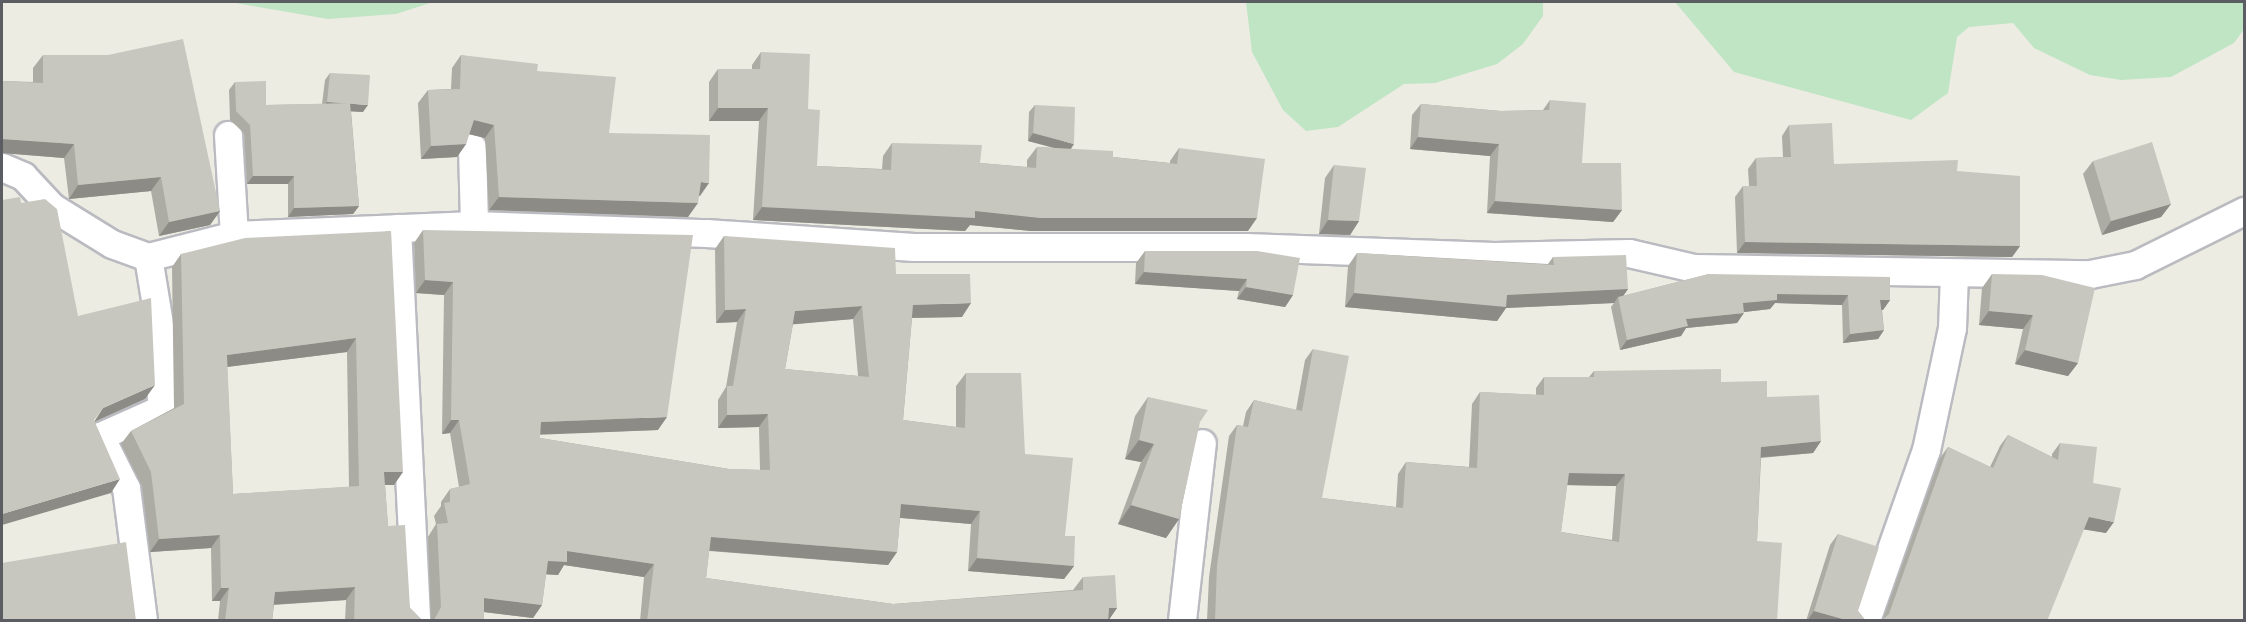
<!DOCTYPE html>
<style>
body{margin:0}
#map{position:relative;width:2246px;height:622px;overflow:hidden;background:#edece2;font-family:"Fira Sans",sans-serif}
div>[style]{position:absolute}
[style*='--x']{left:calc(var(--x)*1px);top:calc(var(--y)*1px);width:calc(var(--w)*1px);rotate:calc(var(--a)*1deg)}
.green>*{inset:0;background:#bfe5c5}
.roads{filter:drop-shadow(2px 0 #babbc1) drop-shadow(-2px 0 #babbc1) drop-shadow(0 2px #babbc1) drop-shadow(0 -2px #babbc1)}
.minor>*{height:27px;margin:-13.5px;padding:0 13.5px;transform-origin:13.5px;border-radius:13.5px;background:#fff}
.wall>*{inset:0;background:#acaba4}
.shaded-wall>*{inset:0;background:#8c8b86}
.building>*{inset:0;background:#c8c7bf}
span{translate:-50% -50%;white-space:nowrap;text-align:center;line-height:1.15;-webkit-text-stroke:4.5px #fff;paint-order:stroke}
.frame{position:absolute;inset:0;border:3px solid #5b5d63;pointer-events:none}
</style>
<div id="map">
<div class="green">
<i style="clip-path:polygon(230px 2px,433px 2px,396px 14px,328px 19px)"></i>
<i style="clip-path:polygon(1246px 2px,1543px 2px,1543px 16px,1523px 44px,1497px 64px,1435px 83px,1404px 84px,1338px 127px,1306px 131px,1283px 110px,1252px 52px)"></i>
<i style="clip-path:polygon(1675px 2px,2244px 2px,2244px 29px,2234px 43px,2171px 77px,2121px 80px,2090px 75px,2034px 48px,2013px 23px,1969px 27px,1957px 37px,1948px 93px,1911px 120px,1734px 72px)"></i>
</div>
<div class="roads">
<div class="minor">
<i style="--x:228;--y:135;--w:100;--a:86.6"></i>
<i style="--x:472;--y:147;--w:78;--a:88.5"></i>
<i style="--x:2;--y:167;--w:23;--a:23"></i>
<i style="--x:23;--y:176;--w:42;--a:46.9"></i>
<i style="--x:52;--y:207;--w:70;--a:31.7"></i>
<i style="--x:112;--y:244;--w:38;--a:20"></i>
<i style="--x:148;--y:257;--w:89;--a:-14.3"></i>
<i style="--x:234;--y:235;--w:240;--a:-2.4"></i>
<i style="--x:474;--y:225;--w:233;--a:2"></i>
<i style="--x:707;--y:233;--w:207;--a:3.9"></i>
<i style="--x:914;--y:247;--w:332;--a:0"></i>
<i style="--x:1246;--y:247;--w:248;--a:2.1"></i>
<i style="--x:1494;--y:256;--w:135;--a:-1.3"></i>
<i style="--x:1629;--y:253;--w:67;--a:13"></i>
<i style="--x:1694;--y:268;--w:396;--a:0.9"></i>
<i style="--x:2090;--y:274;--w:46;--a:-11.3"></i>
<i style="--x:2135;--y:265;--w:122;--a:-26.4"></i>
<i style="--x:397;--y:228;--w:392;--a:87.2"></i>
<i style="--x:143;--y:620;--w:133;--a:-97.3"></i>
<i style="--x:126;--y:488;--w:58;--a:-116.6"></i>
<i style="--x:100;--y:436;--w:67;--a:-23.9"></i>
<i style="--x:161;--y:409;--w:79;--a:-90.7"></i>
<i style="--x:160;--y:330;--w:74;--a:-99.3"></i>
<i style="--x:1182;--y:620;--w:178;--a:-83.6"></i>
<i style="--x:1866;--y:620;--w:180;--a:-70.6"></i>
<i style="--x:1926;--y:450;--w:125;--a:-78"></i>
<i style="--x:1952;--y:328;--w:55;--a:-87.9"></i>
</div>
</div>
<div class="wall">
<i style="clip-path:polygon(761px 52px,808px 109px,817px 166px,882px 169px,883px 156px,892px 143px,980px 163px,1027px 167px,1027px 160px,1037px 147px,1056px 148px,1028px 141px,1029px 112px,1035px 105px,1070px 149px,1113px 157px,1170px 163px,1170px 161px,1179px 148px,1248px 231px,1031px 231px,970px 225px,965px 231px,753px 220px,759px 121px,709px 121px,709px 82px,718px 69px,752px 69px,752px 65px)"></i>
<i style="clip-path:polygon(43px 55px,220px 211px,210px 225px,159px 236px,151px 191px,69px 199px,64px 158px,2px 153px,2px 81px,33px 82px,33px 68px)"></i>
<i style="clip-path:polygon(461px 55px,537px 71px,609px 133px,700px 196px,699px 196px,688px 217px,489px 210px,485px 138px,469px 134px,466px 144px,457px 157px,421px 159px,418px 103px,428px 90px,451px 89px,452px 68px)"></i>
<i style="clip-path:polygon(330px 73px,363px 112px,351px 111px,359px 206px,353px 214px,288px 217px,288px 184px,247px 184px,244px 133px,230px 120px,229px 90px,235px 82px,266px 105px,322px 104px,325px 80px)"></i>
<i style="clip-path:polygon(1550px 100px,1582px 163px,1622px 210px,1613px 222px,1487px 213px,1490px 156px,1410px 149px,1412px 115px,1421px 104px,1501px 111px,1543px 110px)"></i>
<i style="clip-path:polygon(1789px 125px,1834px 164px,1957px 171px,2020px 246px,2012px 257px,1737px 253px,1735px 197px,1743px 186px,1749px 186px,1748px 169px,1756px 158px,1783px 157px,1782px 136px)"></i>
<i style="clip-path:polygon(2093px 161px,2171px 204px,2161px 217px,2102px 235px,2083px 174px)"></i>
<i style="clip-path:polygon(1334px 165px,1359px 221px,1350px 235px,1319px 234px,1325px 178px)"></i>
<i style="clip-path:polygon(evenodd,423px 230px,658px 430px,540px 434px,540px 438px,729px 469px,760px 470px,759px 427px,718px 428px,718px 400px,726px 387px,737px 322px,716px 323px,715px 249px,724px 236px,896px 274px,962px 317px,912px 318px,903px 420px,956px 427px,956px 386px,966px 373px,1025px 454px,1065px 536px,1074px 566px,1064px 579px,968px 571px,971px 524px,900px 518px,897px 552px,888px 565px,709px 551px,706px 578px,893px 604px,1073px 590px,1083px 577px,1117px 608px,1108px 621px,640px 621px,644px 577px,564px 565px,558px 575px,546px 574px,542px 605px,533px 618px,484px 612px,431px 621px,428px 537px,436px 524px,434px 516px,441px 506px,441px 502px,450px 489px,459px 487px,450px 433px,442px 434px,444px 295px,416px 293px,414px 243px,423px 230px,853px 319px,858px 376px,785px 369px,793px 324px,853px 319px)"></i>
<i style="clip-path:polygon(evenodd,391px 231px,394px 485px,385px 485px,388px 526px,410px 608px,423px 621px,345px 621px,346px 600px,274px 605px,272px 621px,218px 621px,220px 601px,212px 601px,211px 548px,150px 552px,142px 486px,121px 444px,131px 431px,174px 408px,172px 267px,181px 254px,391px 231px,347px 352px,349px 487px,233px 494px,227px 367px,347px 352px)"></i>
<i style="clip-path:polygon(1145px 251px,1257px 251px,1293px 295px,1285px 307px,1237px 299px,1239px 291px,1135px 284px,1136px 263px)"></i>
<i style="clip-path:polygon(1357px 253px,1548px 264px,1553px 257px,1628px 289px,1623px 296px,1709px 274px,1890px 300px,1883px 310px,1882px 310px,1884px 330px,1878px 339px,1843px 343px,1842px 305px,1775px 303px,1770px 309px,1744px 312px,1737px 323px,1686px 328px,1681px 336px,1620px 350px,1611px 307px,1614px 303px,1506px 308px,1497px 321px,1345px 307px,1348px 266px)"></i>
<i style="clip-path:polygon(1992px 274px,2078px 363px,2068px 376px,2015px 364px,2023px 329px,1979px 325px,1982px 288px)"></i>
<i style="clip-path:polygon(evenodd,1313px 349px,1322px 498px,1396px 507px,1398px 474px,1406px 462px,1469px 467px,1472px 404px,1480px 392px,1536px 395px,1536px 388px,1544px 377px,1589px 377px,1594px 371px,1721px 382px,1767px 397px,1821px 441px,1813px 453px,1761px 458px,1757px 541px,1777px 621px,1207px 621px,1209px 577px,1229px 436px,1237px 425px,1243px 426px,1246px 412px,1254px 400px,1296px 410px,1305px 360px,1313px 349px,1567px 485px,1616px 486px,1612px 540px,1561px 532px,1567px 485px)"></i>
<i style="clip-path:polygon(1148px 397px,1199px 423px,1179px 519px,1166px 538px,1118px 524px,1141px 462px,1125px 459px,1135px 416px)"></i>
<i style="clip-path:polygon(2008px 435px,2052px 457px,2052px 454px,2060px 443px,2093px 483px,2106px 533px,2085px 529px,1883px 619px,1940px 458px,1948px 447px,1990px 467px,2000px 446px)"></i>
<i style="clip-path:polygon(1838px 534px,1858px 611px,1866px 621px,1806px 621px,1830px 545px)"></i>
</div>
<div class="shaded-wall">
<i style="clip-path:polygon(327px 102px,368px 105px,363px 112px,322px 110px)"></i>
<i style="clip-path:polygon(718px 108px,768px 108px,759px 121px,709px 121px)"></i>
<i style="clip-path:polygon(474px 120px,494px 125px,485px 138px,464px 133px)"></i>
<i style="clip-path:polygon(1033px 133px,1074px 144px,1069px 152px,1028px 141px)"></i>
<i style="clip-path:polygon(1418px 137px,1499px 144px,1490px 156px,1410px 149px)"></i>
<i style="clip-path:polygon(2px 139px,74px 144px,64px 158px,2px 153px)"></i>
<i style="clip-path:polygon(466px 144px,457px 157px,421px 159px,431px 146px)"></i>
<i style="clip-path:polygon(253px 176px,294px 176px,288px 184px,247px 184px)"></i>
<i style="clip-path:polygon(161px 177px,151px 191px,69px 199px,78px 185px)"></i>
<i style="clip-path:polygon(701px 182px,709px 183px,700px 196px,692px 195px)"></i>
<i style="clip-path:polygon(499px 197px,698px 203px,688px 217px,489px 210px)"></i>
<i style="clip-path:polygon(1495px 201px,1622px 210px,1613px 222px,1487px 213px)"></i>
<i style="clip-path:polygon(2171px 204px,2161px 217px,2102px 235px,2111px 221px)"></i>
<i style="clip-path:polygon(359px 206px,353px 214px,288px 217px,294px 208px)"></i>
<i style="clip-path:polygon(762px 207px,975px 211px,1257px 218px,1248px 231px,1031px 231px,970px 225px,965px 231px,753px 220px)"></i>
<i style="clip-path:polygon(220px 211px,210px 225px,159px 236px,169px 222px)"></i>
<i style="clip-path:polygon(1328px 220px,1359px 221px,1350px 235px,1319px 234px)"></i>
<i style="clip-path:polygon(1745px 242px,2020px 246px,2012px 257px,1737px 253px)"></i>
<i style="clip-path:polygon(1144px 272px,1247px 279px,1239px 291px,1135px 284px)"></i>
<i style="clip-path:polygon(425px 280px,453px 282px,444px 295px,416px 293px)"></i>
<i style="clip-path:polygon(1246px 287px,1293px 295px,1285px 307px,1237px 299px)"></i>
<i style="clip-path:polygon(1628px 289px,1619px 302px,1618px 297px,1614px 303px,1506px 308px,1497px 321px,1345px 307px,1354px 293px)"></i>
<i style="clip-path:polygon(1777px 294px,1848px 295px,1842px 305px,1775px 303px,1770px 309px,1736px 313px,1743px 303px)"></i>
<i style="clip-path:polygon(1880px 300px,1890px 300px,1883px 310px,1874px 309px)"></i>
<i style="clip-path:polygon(971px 303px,962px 317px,904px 318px,913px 305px)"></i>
<i style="clip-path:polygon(862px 306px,853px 319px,786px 325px,795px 311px)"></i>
<i style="clip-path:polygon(746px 309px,737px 322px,716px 323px,725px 310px)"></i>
<i style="clip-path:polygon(1989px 311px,2033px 315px,2023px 329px,1979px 325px)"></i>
<i style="clip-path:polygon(1744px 313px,1737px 323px,1686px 328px,1681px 336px,1620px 350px,1627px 340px,1686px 319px)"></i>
<i style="clip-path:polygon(1884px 330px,1878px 339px,1843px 343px,1850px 334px)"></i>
<i style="clip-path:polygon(356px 338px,347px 352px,218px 368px,227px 355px)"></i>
<i style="clip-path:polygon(2025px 350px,2078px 363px,2068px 376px,2015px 364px)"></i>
<i style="clip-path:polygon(155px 385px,145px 399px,94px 422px,103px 408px)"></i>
<i style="clip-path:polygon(768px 414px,759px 427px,718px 428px,727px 415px)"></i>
<i style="clip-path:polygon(667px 417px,658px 430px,532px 435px,541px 422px)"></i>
<i style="clip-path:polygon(451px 420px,459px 420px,450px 433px,442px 434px)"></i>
<i style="clip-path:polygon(1139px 440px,1154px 444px,1141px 462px,1125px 459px)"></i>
<i style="clip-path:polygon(1821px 441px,1813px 453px,1753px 458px,1761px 447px)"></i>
<i style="clip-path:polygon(384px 472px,403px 472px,394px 485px,375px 485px)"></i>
<i style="clip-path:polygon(1569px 473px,1625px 474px,1616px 486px,1561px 485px)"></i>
<i style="clip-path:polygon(120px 479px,111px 493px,2px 525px,2px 514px)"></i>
<i style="clip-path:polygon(901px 504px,980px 511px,971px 524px,891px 517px)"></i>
<i style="clip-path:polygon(1131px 505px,1179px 519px,1166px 538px,1118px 524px)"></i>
<i style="clip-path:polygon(2089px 517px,2114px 522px,2106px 533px,2081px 529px)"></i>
<i style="clip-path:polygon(220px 535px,211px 548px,150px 552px,159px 539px)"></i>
<i style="clip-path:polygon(711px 537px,897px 552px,888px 565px,702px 550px)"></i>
<i style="clip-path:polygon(567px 551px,654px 564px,644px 577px,564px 565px,558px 575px,539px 574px,548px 561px)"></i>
<i style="clip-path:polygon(977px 558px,1074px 566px,1064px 579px,968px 571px)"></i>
<i style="clip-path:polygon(355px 587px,346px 600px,266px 605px,275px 592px)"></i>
<i style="clip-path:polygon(221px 588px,229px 588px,220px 601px,212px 601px)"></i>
<i style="clip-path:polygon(484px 598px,542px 605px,533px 618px,475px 611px)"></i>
<i style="clip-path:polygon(1109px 608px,1117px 608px,1108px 621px)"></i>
<i style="clip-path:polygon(1814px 611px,1850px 621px,1807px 621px)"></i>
</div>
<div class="building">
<i style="clip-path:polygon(183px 39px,220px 211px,169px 222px,161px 177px,78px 185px,74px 144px,2px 139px,2px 81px,43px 83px,43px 55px,108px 55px)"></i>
<i style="clip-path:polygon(761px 52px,810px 54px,808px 109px,820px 110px,817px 166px,891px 170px,892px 143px,982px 145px,980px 163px,1036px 168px,1037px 147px,1113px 151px,1113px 157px,1177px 164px,1179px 148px,1265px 159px,1257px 218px,1040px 218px,975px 211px,975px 218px,762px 207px,768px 108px,718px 108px,718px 69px,760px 69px)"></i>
<i style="clip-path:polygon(461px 55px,538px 64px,537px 71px,616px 77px,609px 133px,710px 135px,709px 183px,701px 182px,698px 203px,499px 197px,494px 125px,474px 120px,466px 144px,431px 146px,428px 90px,460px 89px)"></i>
<i style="clip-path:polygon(330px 73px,370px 75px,368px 105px,327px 102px)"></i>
<i style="clip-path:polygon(266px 81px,266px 105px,350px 103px,359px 206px,294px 208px,294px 176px,253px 176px,250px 125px,236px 111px,235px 82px)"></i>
<i style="clip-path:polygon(1550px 100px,1586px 103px,1582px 163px,1621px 163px,1622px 210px,1495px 201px,1499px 144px,1418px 137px,1421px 104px,1501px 111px,1549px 110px)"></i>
<i style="clip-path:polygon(1035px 105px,1075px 107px,1074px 144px,1033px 133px)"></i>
<i style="clip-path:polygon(1832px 123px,1834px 164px,1958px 160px,1957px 171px,2020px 176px,2020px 246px,1745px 242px,1743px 186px,1757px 186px,1756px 158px,1791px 157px,1789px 125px)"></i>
<i style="clip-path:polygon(2152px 142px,2171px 204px,2111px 221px,2093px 161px)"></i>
<i style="clip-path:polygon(1334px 165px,1366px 168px,1359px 221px,1328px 220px)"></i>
<i style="clip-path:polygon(20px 197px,21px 203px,45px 199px,57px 209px,78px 316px,151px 298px,155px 385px,103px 408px,94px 420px,120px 479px,2px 514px,2px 200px)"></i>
<i style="clip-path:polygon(evenodd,423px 230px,693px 235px,667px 417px,541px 422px,540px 438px,729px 469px,770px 470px,768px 414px,727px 415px,727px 386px,733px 386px,746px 309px,725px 310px,724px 236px,895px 248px,896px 274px,970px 274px,971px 303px,913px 305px,903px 420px,965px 428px,966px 373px,1021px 373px,1025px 454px,1073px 458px,1065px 536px,1075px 536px,1074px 566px,977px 558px,980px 511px,901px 504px,897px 552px,711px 537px,706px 578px,893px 604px,1083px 590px,1083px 577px,1115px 575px,1117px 608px,1109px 608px,1108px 621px,647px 621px,654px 564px,567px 551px,567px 562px,548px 561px,542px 605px,484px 598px,484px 621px,432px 621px,434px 620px,441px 607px,437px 524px,448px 523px,444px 503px,450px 502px,450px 489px,470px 484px,459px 420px,451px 420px,453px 282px,425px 280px,423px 230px,862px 306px,869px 377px,785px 369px,795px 311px,862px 306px)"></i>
<i style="clip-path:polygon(evenodd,391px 231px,403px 472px,384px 472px,388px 526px,405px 525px,410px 608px,423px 621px,354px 621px,355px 587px,275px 592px,272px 621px,225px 621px,229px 588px,221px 588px,220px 535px,159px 539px,151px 472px,131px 431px,184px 404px,181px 254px,245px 238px,391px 231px,356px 338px,359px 486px,233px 494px,227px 355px,356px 338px)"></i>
<i style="clip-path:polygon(1145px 251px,1257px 251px,1300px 258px,1293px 295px,1246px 287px,1247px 279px,1144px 272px)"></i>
<i style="clip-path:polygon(1357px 253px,1554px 265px,1553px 257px,1626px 255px,1628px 289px,1507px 295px,1506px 307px,1354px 293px)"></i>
<i style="clip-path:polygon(1709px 274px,1890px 277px,1890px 300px,1880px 300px,1884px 330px,1850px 334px,1848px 295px,1777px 294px,1777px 300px,1743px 303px,1744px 313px,1686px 319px,1688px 326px,1627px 340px,1618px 297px)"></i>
<i style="clip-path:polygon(1992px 274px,2042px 275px,2095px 288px,2078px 363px,2025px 350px,2033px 315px,1989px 311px)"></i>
<i style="clip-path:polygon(evenodd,1313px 349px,1349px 356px,1322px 498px,1403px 508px,1406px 462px,1477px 468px,1480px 392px,1544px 395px,1544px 377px,1594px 377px,1594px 371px,1721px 369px,1721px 382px,1767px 381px,1767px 397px,1819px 395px,1821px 441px,1761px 447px,1757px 541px,1782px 543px,1777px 621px,1215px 621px,1217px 565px,1237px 425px,1248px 427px,1254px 400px,1302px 411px,1313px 349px,1569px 473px,1625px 474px,1619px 542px,1561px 532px,1569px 473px)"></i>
<i style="clip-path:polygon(1148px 397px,1208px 410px,1200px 422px,1179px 519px,1131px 505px,1154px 444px,1139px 440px)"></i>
<i style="clip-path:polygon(2008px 435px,2058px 460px,2060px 443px,2097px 447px,2093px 483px,2121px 488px,2114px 522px,2089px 517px,2047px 621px,1881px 621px,1889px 614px,1948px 447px,1993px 468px)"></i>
<i style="clip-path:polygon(1838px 534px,1879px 547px,1858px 611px,1866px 621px,1850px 621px,1814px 611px)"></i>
<i style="clip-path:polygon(126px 542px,136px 621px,2px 621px,2px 563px)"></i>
</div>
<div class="frame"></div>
</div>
